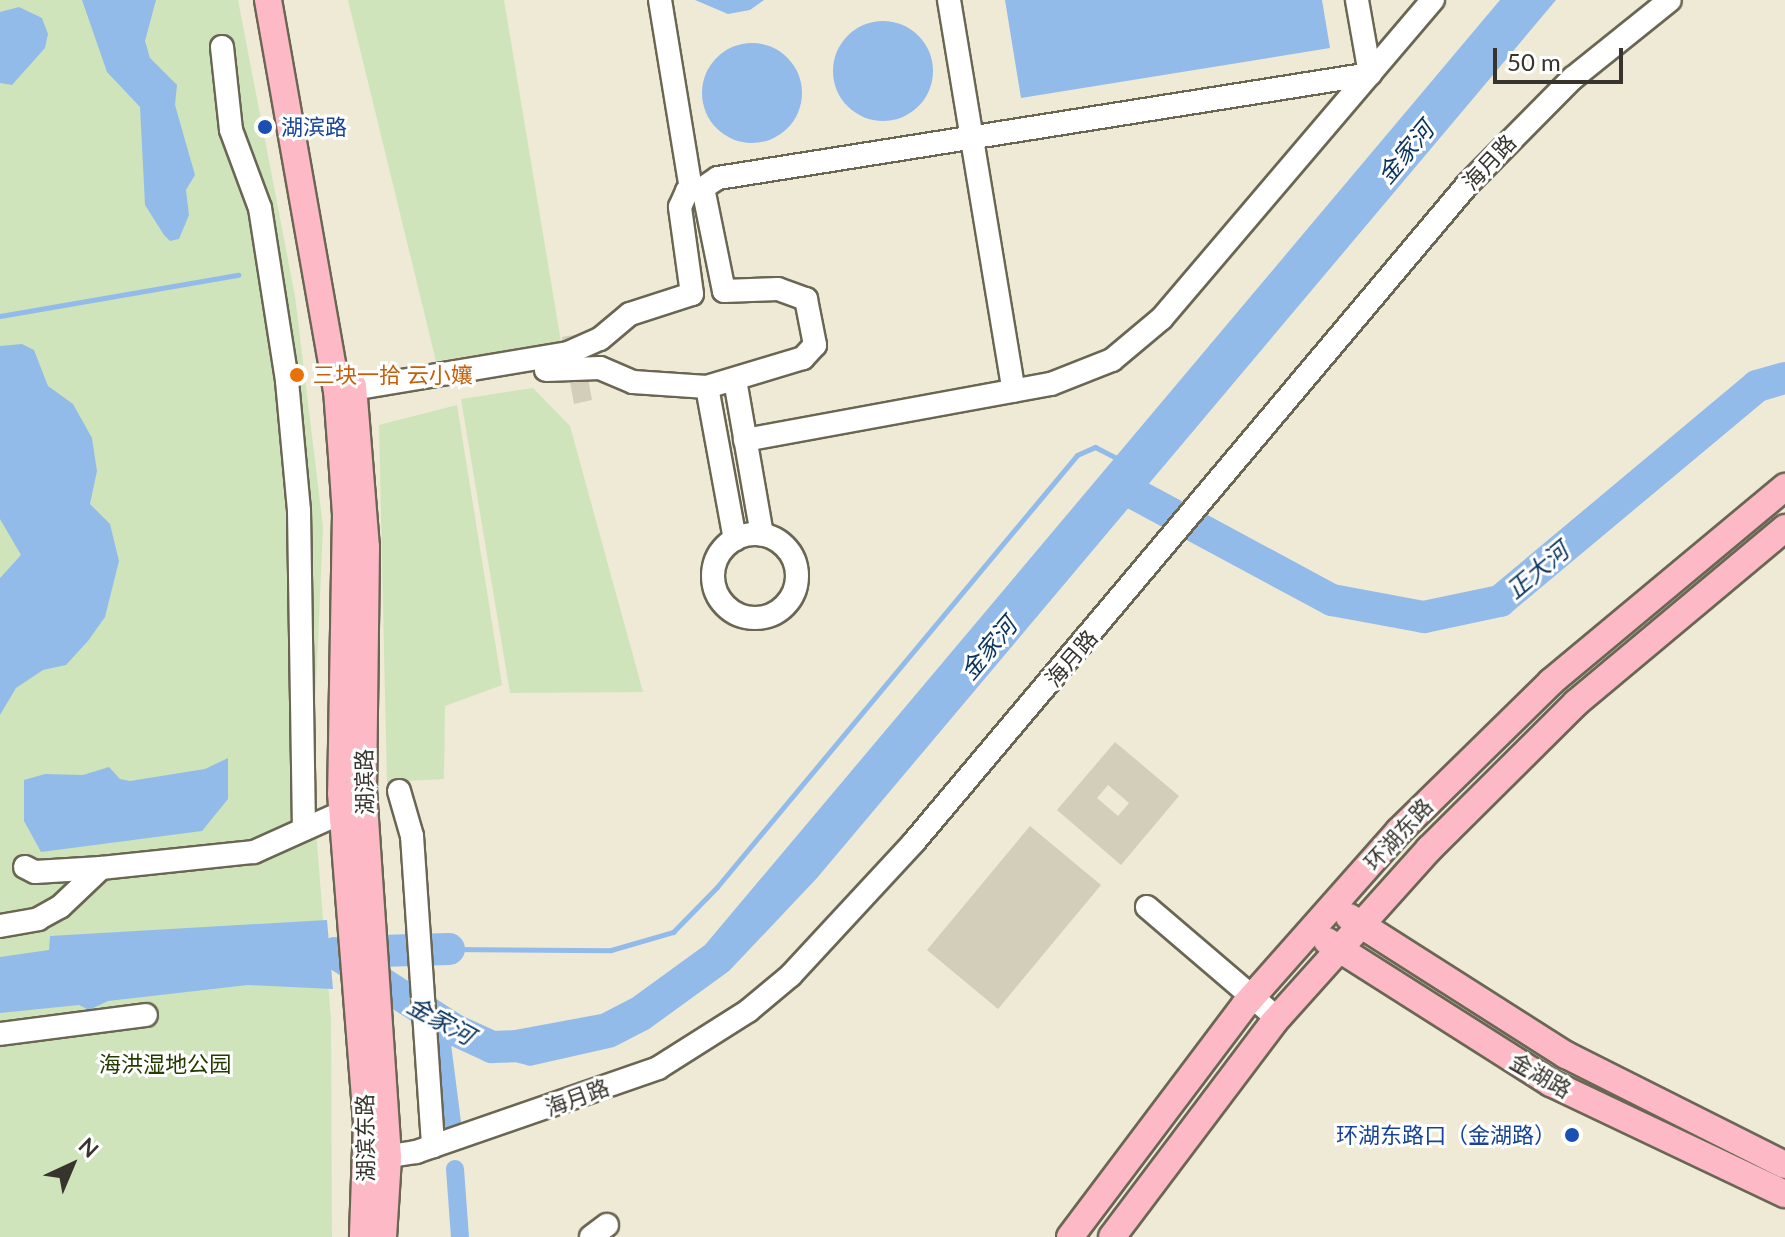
<!DOCTYPE html>
<meta charset="utf-8">
<style>
body{margin:0}
#map{position:relative;width:1785px;height:1237px;overflow:hidden;background:#eeead5;font-family:Lato,"Noto Sans SC",sans-serif}
div>[style]{position:absolute}
[style*='--x']{left:calc(var(--x)*1px);top:calc(var(--y)*1px);width:calc(var(--w)*1px);rotate:calc(var(--a)*1deg)}
.green>*{inset:0;background:#cfe4bb}
.water>*{inset:0;background:#93bbea}
.round{border-radius:50%}
.stream>*{height:5px;margin:-2.5px;padding:0 2.5px;transform-origin:2.5px;border-radius:2.5px;background:#93bbea}
.canal>*{height:18px;margin:-9px;padding:0 9px;transform-origin:9px;border-radius:9px;background:#93bbea}
.river>*{height:32px;margin:-16px;padding:0 16px;transform-origin:16px;border-radius:16px;background:#93bbea}
.building>*{inset:0;background:#d2ceba}
.roads{filter:drop-shadow(2px 0 #6a6654) drop-shadow(-2px 0 #6a6654) drop-shadow(0 2px #6a6654) drop-shadow(0 -2px #6a6654)}
.minor>*{height:22px;margin:-11px;padding:0 11px;transform-origin:11px;border-radius:11px;background:#fff}
.minor>.ring{margin:-11px;padding:0;box-sizing:content-box;background:none;border:22px solid #fff;border-radius:50%}
.major>*{height:26px;margin:-13px;padding:0 13px;transform-origin:13px;border-radius:13px;background:#fdb9c5}
.dots>*{width:22px;height:22px;translate:-50% -50%;box-sizing:border-box;border:4px solid #fff;border-radius:50%}
span{translate:-50% -50%;white-space:nowrap;text-align:center;line-height:1.15;-webkit-text-stroke:6px #fff;paint-order:stroke}
.transit-label{font-size:22px;color:#164399}
.left{translate:0 -50%;text-align:left}
.right{translate:-100% -50%;text-align:right}
.street-label{font-size:22px;color:#36342c}
.food-label{font-size:22px;color:#c56008}
.park-label{font-size:22px;color:#253c00}
.water-label{font-size:24px;color:#08335d;font-style:italic}
.north{position:absolute;left:32px;top:1125px;width:80px;height:80px;-webkit-text-stroke:6px #fff;paint-order:stroke;rotate:44deg;font-size:22px;font-weight:700;line-height:32px;text-align:center;color:#36342c}
.north::after{content:'';display:block;margin:auto;width:28px;height:36px;background:#36342c;clip-path:polygon(50% 0,100% 100%,50% 72%,0 100%)}
.scale{position:absolute;left:1493px;top:48px;width:130px;height:36px;box-sizing:border-box;border:4px solid #36342c;border-top:0;padding-left:10px;font-size:24px;line-height:28px;white-space:nowrap;color:#36342c;-webkit-text-stroke:6px #fff;paint-order:stroke}
</style>
<div id="map">
<div class="green">
<i style="clip-path:polygon(0 0,238px 0,295px 296px,323px 527px,312px 780px,331px 1020px,332px 1237px,0 1237px)"></i>
<i style="clip-path:polygon(348px 0,504px 0,561px 342px,436px 361px)"></i>
<i style="clip-path:polygon(533px 388px,570px 426px,643px 692px,510px 693px,461px 399px)"></i>
<i style="clip-path:polygon(457px 405px,502px 685px,445px 706px,444px 779px,387px 782px,379px 425px)"></i>
</div>
<div class="water">
<i style="clip-path:polygon(82px 0,156px 0,145px 41px,150px 58px,177px 85px,175px 105px,195px 175px,186px 190px,189px 215px,179px 239px,170px 241px,164px 235px,145px 205px,140px 107px,107px 72px)"></i>
<i style="clip-path:polygon(695px 0,764px 0,750px 10px,728px 14px)"></i>
<i style="clip-path:polygon(1005px 0,1322px 0,1330px 48px,1021px 98px)"></i>
<i style="clip-path:polygon(1500px 0,1556px 0,817px 878px,729px 971px,649px 1029px,614px 1047px,530px 1066px,483px 1053px,493px 1034px,601px 1014px,632px 998px,705px 945px)"></i>
<i style="clip-path:polygon(19px 7px,42px 18px,48px 34px,45px 48px,12px 85px,0 83px,0 12px)"></i>
<i class="round" style="left:833px;top:21px;width:100px;height:100px"></i>
<i class="round" style="left:702px;top:43px;width:100px;height:100px"></i>
<i style="clip-path:polygon(22px 344px,34px 350px,48px 386px,73px 404px,92px 438px,97px 471px,90px 504px,110px 524px,119px 561px,105px 617px,88px 641px,66px 665px,43px 670px,16px 688px,0 715px,0 578px,21px 555px,0 519px,0 346px)"></i>
<i style="clip-path:polygon(228px 758px,228px 799px,202px 831px,41px 852px,24px 821px,24px 780px,45px 774px,83px 775px,109px 767px,120px 779px,130px 781px,205px 769px)"></i>
<i style="clip-path:polygon(327px 920px,333px 989px,248px 985px,108px 1001px,89px 1010px,79px 1005px,0 1013px,0 957px,49px 950px,50px 936px)"></i>
</div>
<div class="stream">
<i style="--x:0;--y:316;--w:242;--a:-9.8"></i>
<i style="--x:449;--y:949;--w:162;--a:0.4"></i>
<i style="--x:611;--y:950;--w:65;--a:-16.2"></i>
<i style="--x:673;--y:932;--w:63;--a:-45.6"></i>
<i style="--x:717;--y:887;--w:562;--a:-50.19"></i>
<i style="--x:1077;--y:455;--w:20;--a:-24"></i>
<i style="--x:1095;--y:447;--w:29;--a:27"></i>
</div>
<div class="canal">
<i style="--x:439;--y:1021;--w:102;--a:82.7"></i>
<i style="--x:455;--y:1169;--w:68;--a:85.8"></i>
</div>
<div class="river">
<i style="--x:1120;--y:486;--w:241;--a:28.3"></i>
<i style="--x:1332;--y:600;--w:94;--a:10.5"></i>
<i style="--x:1424;--y:617;--w:78;--a:-11.9"></i>
<i style="--x:1500;--y:601;--w:335;--a:-39.9"></i>
<i style="--x:1757;--y:386;--w:29;--a:-16"></i>
<i style="--x:344;--y:952;--w:105;--a:-1.6"></i>
<i style="--x:335;--y:953;--w:143;--a:32.7"></i>
<i style="--x:455;--y:1030;--w:41;--a:24.7"></i>
<i style="--x:492;--y:1047;--w:37;--a:-2"></i>
</div>
<div class="building">
<i style="clip-path:polygon(580px 334px,592px 400px,574px 404px,562px 337px)"></i>
<i style="clip-path:polygon(evenodd,1115px 742px,1179px 796px,1121px 865px,1057px 810px,1115px 742px,1108px 785px,1129px 803px,1118px 816px,1097px 798px,1108px 785px)"></i>
<i style="clip-path:polygon(1030px 826px,1101px 885px,998px 1009px,927px 950px)"></i>
</div>
<div class="roads">
<div class="minor">
<i style="--x:660;--y:0;--w:193;--a:80.7"></i>
<i style="--x:949;--y:0;--w:396;--a:80.6"></i>
<i style="--x:222;--y:47;--w:83;--a:83.8"></i>
<i style="--x:231;--y:130;--w:83;--a:69.6"></i>
<i style="--x:260;--y:208;--w:175;--a:81.1"></i>
<i style="--x:287;--y:381;--w:131;--a:84.7"></i>
<i style="--x:299;--y:511;--w:318;--a:89.1"></i>
<i style="--x:703;--y:188;--w:18;--a:-34"></i>
<i style="--x:718;--y:178;--w:660;--a:-9.06"></i>
<i style="--x:1370;--y:74;--w:75;--a:-100"></i>
<i style="--x:546;--y:370;--w:54;--a:-2.1"></i>
<i style="--x:600;--y:368;--w:36;--a:23"></i>
<i style="--x:633;--y:382;--w:74;--a:3.9"></i>
<i style="--x:707;--y:387;--w:155;--a:79.6"></i>
<i style="--x:735;--y:380;--w:157;--a:80.1"></i>
<i style="--x:353;--y:389;--w:218;--a:-9.5"></i>
<i style="--x:568;--y:353;--w:35;--a:-24"></i>
<i style="--x:600;--y:339;--w:39;--a:-40"></i>
<i style="--x:630;--y:314;--w:65;--a:-17.9"></i>
<i style="--x:692;--y:294;--w:88;--a:-97.9"></i>
<i style="--x:680;--y:207;--w:17;--a:-66"></i>
<i style="--x:687;--y:191;--w:16;--a:-11"></i>
<i style="--x:703;--y:188;--w:105;--a:78.5"></i>
<i style="--x:724;--y:291;--w:54;--a:-2.1"></i>
<i style="--x:778;--y:289;--w:30;--a:20"></i>
<i style="--x:806;--y:299;--w:47;--a:78.9"></i>
<i style="--x:815;--y:345;--w:18;--a:133"></i>
<i style="--x:803;--y:358;--w:100;--a:163.2"></i>
<i style="--x:745;--y:440;--w:311;--a:-10.4"></i>
<i style="--x:1051;--y:384;--w:66;--a:-21.5"></i>
<i style="--x:1112;--y:360;--w:65;--a:-40"></i>
<i style="--x:1162;--y:318;--w:418;--a:-49.6"></i>
<i class="ring" style="left:713px;top:534px;width:62px;height:62px"></i>
<i style="--x:399;--y:791;--w:47;--a:73.9"></i>
<i style="--x:412;--y:836;--w:311;--a:86.1"></i>
<i style="--x:25;--y:867;--w:11;--a:27"></i>
<i style="--x:35;--y:872;--w:66;--a:-3.5"></i>
<i style="--x:1147;--y:907;--w:171;--a:40.5"></i>
<i style="--x:0;--y:926;--w:39;--a:-10"></i>
<i style="--x:38;--y:919;--w:25;--a:-29"></i>
<i style="--x:60;--y:907;--w:57;--a:-43.6"></i>
<i style="--x:101;--y:868;--w:154;--a:-6"></i>
<i style="--x:254;--y:852;--w:98;--a:-24.2"></i>
<i style="--x:0;--y:1034;--w:147;--a:-7.4"></i>
<i style="--x:372;--y:1159;--w:45;--a:-9"></i>
<i style="--x:416;--y:1152;--w:256;--a:-19.1"></i>
<i style="--x:658;--y:1068;--w:107;--a:-32.3"></i>
<i style="--x:748;--y:1011;--w:56;--a:-39.9"></i>
<i style="--x:791;--y:975;--w:181;--a:-47.2"></i>
<i style="--x:914;--y:842;--w:859;--a:-49.91"></i>
<i style="--x:1467;--y:185;--w:151;--a:-45.3"></i>
<i style="--x:1573;--y:78;--w:124;--a:-38.8"></i>
<i style="--x:591;--y:1237;--w:20;--a:-37"></i>
</div>
<div class="major">
<i style="--x:268;--y:0;--w:396;--a:80"></i>
<i style="--x:337;--y:390;--w:66;--a:85.7"></i>
<i style="--x:342;--y:456;--w:58;--a:86.1"></i>
<i style="--x:346;--y:514;--w:279;--a:91"></i>
<i style="--x:341;--y:793;--w:328;--a:85.5"></i>
<i style="--x:367;--y:1120;--w:117;--a:92"></i>
<i style="--x:353;--y:386;--w:162;--a:85.4"></i>
<i style="--x:366;--y:547;--w:243;--a:90.7"></i>
<i style="--x:363;--y:790;--w:369;--a:86.1"></i>
<i style="--x:388;--y:1158;--w:79;--a:93.6"></i>
<i style="--x:1349;--y:917;--w:257;--a:32.5"></i>
<i style="--x:1566;--y:1055;--w:245;--a:26.7"></i>
<i style="--x:1327;--y:941;--w:265;--a:32.4"></i>
<i style="--x:1551;--y:1083;--w:259;--a:25.4"></i>
<i style="--x:1070;--y:1237;--w:291;--a:-53"></i>
<i style="--x:1245;--y:1005;--w:232;--a:-48.5"></i>
<i style="--x:1399;--y:831;--w:213;--a:-44.4"></i>
<i style="--x:1551;--y:682;--w:305;--a:-39.8"></i>
<i style="--x:1112;--y:1237;--w:268;--a:-53"></i>
<i style="--x:1273;--y:1023;--w:234;--a:-48.1"></i>
<i style="--x:1429;--y:849;--w:207;--a:-44.8"></i>
<i style="--x:1576;--y:703;--w:273;--a:-39.9"></i>
</div>
</div>
<div class="dots">
<i style="left:265px;top:127px;background:#1a4fb4"></i>
<i style="left:297px;top:375px;background:#e8710a"></i>
<i style="left:1572px;top:1135px;background:#1a4fb4"></i>
</div>
<div class="transit-label">
<span class="left" style="left:281px;top:127px">湖滨路</span>
<span class="right" style="left:1556px;top:1135px">环湖东路口（金湖路）</span>
</div>
<div class="street-label">
<span style="left:1489px;top:162px;rotate:-47deg">海月路</span>
<span style="left:1071px;top:658px;rotate:-49deg">海月路</span>
<span style="left:364px;top:782px;rotate:-91deg">湖滨路</span>
<span style="left:1398px;top:834px;rotate:-47deg">环湖东路</span>
<span style="left:1541px;top:1075px;rotate:30deg">金湖路</span>
<span style="left:577px;top:1097px;rotate:-20deg">海月路</span>
<span style="left:365px;top:1138px;rotate:-91deg">湖滨东路</span>
</div>
<div class="food-label">
<span class="left" style="left:313px;top:375px">三块一拾 云小孃</span>
</div>
<div class="park-label">
<span style="left:165px;top:1064px">海洪湿地公园</span>
</div>
<div class="water-label">
<span style="left:1405px;top:152px;rotate:-50deg">金家河</span>
<span style="left:1537px;top:570px;rotate:-40deg">正大河</span>
<span style="left:988px;top:648px;rotate:-50deg">金家河</span>
<span style="left:441px;top:1020px;rotate:29deg">金家河</span>
</div>
<div class="north">N</div>
<div class="scale">50 m</div>
</div>
